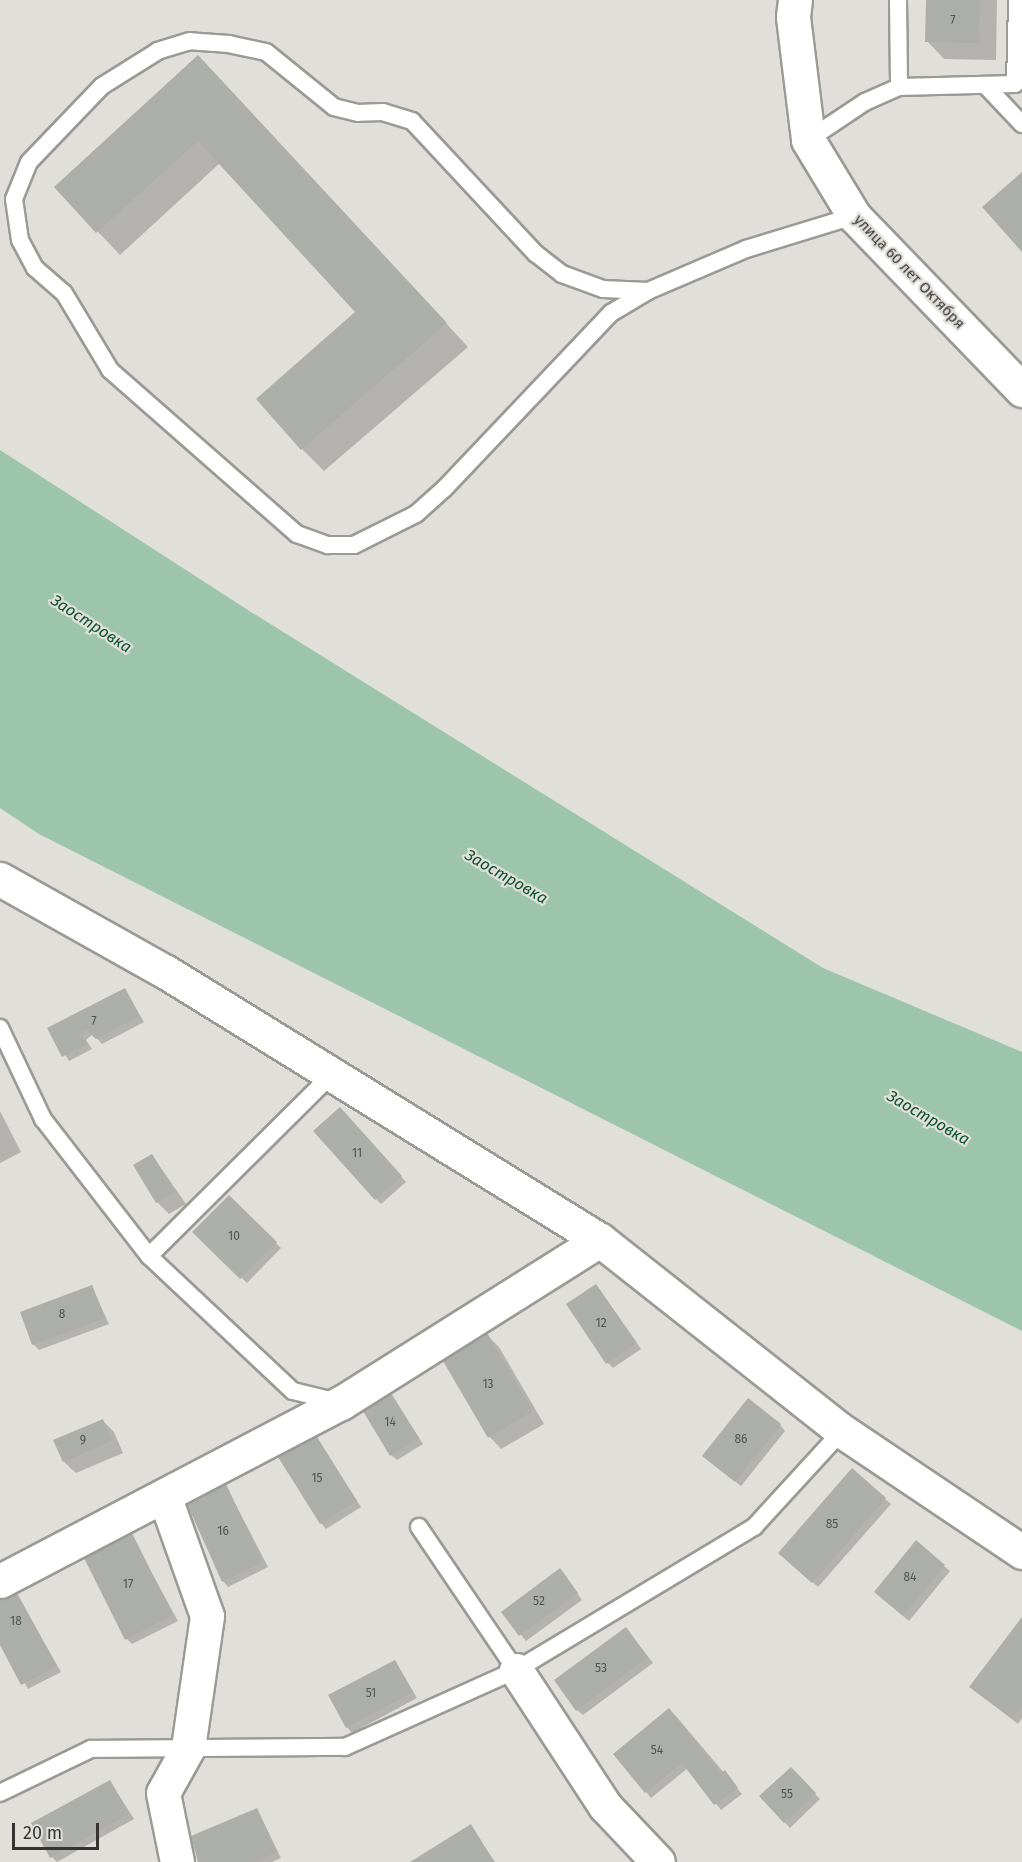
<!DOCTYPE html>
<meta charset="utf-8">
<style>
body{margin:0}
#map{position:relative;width:1022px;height:1862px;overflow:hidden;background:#e0dfda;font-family:"Fira Sans",sans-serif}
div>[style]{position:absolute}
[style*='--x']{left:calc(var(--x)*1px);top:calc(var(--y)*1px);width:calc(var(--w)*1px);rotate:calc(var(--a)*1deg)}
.water>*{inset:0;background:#9cc5ac}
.shadow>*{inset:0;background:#0003}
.building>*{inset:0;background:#acaeaa}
.roads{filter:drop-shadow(2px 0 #9b9a95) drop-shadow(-2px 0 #9b9a95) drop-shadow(0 2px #9b9a95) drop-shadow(0 -2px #9b9a95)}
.lane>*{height:16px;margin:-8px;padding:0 8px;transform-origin:8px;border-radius:8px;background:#fff}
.street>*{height:33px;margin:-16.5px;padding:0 16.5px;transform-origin:16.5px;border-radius:16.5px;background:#fff}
.secondary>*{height:33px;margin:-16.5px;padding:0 16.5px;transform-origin:16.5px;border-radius:16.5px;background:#fff}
span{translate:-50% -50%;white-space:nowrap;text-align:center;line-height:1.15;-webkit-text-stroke:4.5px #e0dfda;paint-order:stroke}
.number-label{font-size:12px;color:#535250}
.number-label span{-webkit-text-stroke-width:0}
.street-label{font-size:15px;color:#353432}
.water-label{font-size:16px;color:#0a5333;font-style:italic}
.scale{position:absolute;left:12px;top:1823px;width:87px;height:27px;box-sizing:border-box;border:3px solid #353432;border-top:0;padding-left:8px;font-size:18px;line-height:21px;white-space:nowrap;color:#353432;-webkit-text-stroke:4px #e0dfda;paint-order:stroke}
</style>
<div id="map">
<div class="water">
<i style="clip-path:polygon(0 450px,251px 612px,823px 968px,1022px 1052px,1022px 1331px,39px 834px,0 808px)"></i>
</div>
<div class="shadow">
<i style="clip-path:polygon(928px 0,997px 0,996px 60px,944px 59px,927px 41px)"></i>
<i style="clip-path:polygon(221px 80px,468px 347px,324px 471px,302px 449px,358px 313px,220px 163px,120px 255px,56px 187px)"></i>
<i style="clip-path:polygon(125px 990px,144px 1022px,102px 1044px,93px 1034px,86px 1040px,92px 1049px,69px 1061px,49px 1029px)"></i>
<i style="clip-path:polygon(0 1111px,21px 1152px,0 1163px)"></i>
<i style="clip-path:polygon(345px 1115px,406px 1182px,381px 1204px,376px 1199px)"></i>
<i style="clip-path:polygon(152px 1155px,186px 1204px,169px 1214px,157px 1202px)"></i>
<i style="clip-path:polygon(229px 1197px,281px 1248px,247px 1283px,194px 1232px)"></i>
<i style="clip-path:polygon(596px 1286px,641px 1349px,613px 1368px,608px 1363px)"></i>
<i style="clip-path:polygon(92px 1287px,109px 1324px,39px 1350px,33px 1344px)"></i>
<i style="clip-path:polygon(487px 1335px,499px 1347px,544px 1424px,501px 1449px,490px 1437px,445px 1362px)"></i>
<i style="clip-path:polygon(391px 1395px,423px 1444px,397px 1460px,391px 1455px)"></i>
<i style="clip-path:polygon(103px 1421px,114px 1432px,123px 1453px,76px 1473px,64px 1462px)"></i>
<i style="clip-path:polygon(780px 1425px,785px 1431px,741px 1486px,709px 1461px)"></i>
<i style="clip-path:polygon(317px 1439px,361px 1507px,326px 1529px,321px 1523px)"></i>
<i style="clip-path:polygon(226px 1486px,268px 1567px,228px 1587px,223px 1581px)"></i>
<i style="clip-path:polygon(885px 1499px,891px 1504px,818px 1587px,786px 1558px)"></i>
<i style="clip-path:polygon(131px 1535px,178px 1621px,132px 1644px,127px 1639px)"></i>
<i style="clip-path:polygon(944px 1566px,950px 1571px,909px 1621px,881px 1597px)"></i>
<i style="clip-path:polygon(565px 1575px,582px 1600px,526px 1641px,503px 1612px)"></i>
<i style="clip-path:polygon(17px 1595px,61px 1672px,28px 1689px,0 1642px,0 1602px)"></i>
<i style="clip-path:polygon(1022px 1619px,1022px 1718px,1018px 1724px,971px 1687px)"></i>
<i style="clip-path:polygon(626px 1629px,653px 1663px,583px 1715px,577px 1710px)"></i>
<i style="clip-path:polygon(395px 1661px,417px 1698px,352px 1733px,347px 1727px)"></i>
<i style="clip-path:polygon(675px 1715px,742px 1794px,721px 1810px,688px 1768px,651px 1798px,646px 1792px)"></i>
<i style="clip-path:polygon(791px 1769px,820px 1799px,790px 1828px,761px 1797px)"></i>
<i style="clip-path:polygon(110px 1781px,134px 1819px,57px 1862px,52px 1857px)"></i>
<i style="clip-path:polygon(257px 1809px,281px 1858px,272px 1862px,201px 1862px)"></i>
<i style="clip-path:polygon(471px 1826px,495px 1862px,417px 1862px)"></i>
</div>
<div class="building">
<i style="clip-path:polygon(926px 0,980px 0,979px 43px,925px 42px)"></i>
<i style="clip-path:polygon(198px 55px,447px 323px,301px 450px,256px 399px,355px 312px,198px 141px,96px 233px,54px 187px)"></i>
<i style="clip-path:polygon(1022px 172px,1022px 252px,982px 207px)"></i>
<i style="clip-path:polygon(125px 988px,140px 1016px,96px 1039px,86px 1030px,81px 1034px,87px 1044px,62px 1057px,47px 1028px)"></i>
<i style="clip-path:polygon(340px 1107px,402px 1176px,375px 1200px,313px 1131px)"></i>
<i style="clip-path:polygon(152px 1154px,175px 1192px,156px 1203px,133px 1165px)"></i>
<i style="clip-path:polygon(229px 1195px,277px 1242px,240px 1279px,192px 1232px)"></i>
<i style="clip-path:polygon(596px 1284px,637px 1343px,606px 1364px,566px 1304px)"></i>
<i style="clip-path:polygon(92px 1285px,105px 1318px,32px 1345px,20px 1312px)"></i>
<i style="clip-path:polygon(487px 1333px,533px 1411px,488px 1438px,443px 1361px)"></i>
<i style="clip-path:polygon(391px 1393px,419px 1438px,390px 1456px,363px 1411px)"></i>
<i style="clip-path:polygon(748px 1398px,781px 1424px,735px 1482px,702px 1456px)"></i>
<i style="clip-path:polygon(103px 1419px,112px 1441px,63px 1462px,53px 1440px)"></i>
<i style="clip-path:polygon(317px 1437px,357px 1501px,320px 1524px,278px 1457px)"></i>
<i style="clip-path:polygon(852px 1468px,886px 1498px,812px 1583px,778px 1553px)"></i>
<i style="clip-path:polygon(226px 1484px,263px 1562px,222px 1582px,187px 1504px)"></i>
<i style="clip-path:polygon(132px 1533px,173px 1615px,125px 1640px,84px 1558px)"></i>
<i style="clip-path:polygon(916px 1540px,945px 1565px,903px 1616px,874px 1592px)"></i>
<i style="clip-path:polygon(560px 1568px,578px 1593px,519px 1636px,501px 1612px)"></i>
<i style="clip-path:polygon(17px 1593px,57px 1666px,21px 1685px,0 1645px,0 1600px)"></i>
<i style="clip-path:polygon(1022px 1617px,1022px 1706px,1012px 1719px,969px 1687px)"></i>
<i style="clip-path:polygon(626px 1627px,648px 1657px,576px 1711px,554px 1680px)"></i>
<i style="clip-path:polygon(395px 1660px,413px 1692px,346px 1728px,328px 1695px)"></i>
<i style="clip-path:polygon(669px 1708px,721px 1773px,725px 1770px,738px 1788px,714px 1805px,682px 1763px,645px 1793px,613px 1754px)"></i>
<i style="clip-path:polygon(791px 1767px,816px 1793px,784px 1823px,759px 1796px)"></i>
<i style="clip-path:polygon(110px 1780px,129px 1814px,50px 1858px,31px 1823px)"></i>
<i style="clip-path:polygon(257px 1808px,277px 1852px,255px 1862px,198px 1862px,191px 1836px)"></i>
<i style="clip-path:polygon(471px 1824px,494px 1862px,410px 1862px)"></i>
</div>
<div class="roads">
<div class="lane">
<i style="--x:898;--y:0;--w:87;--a:89.3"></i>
<i style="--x:985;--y:85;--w:54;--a:46.5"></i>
<i style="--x:808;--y:140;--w:69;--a:-33.7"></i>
<i style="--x:865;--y:102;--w:37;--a:-24"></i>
<i style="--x:899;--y:87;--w:116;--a:-1.5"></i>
<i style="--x:1015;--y:84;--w:84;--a:-88.6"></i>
<i style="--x:648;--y:291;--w:45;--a:-177.5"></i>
<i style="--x:603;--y:289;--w:44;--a:-159.9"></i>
<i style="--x:562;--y:274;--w:33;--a:-142"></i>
<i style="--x:536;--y:254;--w:182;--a:-133"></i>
<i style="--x:412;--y:121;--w:30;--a:-163"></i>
<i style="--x:383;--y:112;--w:25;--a:178"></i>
<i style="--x:358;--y:113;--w:25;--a:-166"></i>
<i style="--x:334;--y:107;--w:87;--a:-141"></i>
<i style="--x:266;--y:52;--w:38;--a:-168"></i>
<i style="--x:229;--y:44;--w:39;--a:-176"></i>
<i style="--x:190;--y:41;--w:34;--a:163"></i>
<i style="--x:158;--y:51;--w:66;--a:148"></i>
<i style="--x:102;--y:86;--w:105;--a:133.8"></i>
<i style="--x:29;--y:162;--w:40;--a:112"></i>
<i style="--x:14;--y:199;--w:41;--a:81.7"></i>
<i style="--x:20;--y:240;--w:32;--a:62"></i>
<i style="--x:35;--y:268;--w:38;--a:41"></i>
<i style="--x:64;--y:293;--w:90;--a:59.1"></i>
<i style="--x:110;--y:370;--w:249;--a:41.3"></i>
<i style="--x:297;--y:534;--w:33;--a:20"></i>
<i style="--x:328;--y:545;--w:26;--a:0"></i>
<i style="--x:354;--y:545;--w:69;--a:-26.6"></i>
<i style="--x:416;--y:514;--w:38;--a:-42"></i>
<i style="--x:444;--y:489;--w:243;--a:-46.5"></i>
<i style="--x:611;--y:313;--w:43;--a:-30.7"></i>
<i style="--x:648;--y:291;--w:107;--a:-23.2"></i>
<i style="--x:746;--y:249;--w:113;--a:-17"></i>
<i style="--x:0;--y:1028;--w:101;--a:64.7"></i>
<i style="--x:43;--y:1119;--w:173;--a:52.3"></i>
<i style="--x:149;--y:1256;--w:197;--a:43.2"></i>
<i style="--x:293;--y:1391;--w:46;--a:13.7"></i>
<i style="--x:149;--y:1256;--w:257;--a:-44.8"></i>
<i style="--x:419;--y:1527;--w:173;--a:55.9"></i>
<i style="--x:0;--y:1793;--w:101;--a:-25.8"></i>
<i style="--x:91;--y:1749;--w:254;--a:-0.5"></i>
<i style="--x:345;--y:1747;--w:188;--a:-24.2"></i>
<i style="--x:516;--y:1670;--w:278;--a:-31"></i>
<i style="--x:754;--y:1527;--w:130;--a:-47.5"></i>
</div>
<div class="street">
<i style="--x:165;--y:1498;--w:125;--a:70.4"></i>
<i style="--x:207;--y:1616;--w:133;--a:98.2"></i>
<i style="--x:188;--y:1748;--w:51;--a:119.1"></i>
<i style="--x:163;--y:1793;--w:70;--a:78.5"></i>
<i style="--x:0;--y:1581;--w:385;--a:-27.6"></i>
<i style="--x:341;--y:1403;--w:306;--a:-32.2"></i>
<i style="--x:516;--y:1670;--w:163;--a:56.8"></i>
<i style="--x:605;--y:1806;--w:77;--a:46.6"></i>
</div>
<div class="secondary">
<i style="--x:795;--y:0;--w:17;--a:97"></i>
<i style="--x:793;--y:17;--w:124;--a:83"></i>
<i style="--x:808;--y:140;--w:89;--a:58.8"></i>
<i style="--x:854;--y:216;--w:242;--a:46"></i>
<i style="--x:0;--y:879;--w:190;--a:29.3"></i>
<i style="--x:166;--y:972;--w:510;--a:31.7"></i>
<i style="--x:600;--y:1240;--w:308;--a:38.3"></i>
<i style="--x:842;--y:1431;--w:217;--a:33.9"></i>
</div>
</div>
<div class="number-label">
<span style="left:953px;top:21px">7</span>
<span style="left:94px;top:1022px">7</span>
<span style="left:357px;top:1154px">11</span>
<span style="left:234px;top:1237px">10</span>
<span style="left:62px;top:1315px">8</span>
<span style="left:601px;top:1324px">12</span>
<span style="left:488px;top:1385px">13</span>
<span style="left:390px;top:1423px">14</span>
<span style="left:741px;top:1440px">86</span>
<span style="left:83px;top:1441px">9</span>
<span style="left:317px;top:1479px">15</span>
<span style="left:832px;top:1525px">85</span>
<span style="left:223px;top:1532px">16</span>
<span style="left:910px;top:1578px">84</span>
<span style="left:128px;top:1585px">17</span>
<span style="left:539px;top:1602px">52</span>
<span style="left:16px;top:1622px">18</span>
<span style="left:601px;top:1669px">53</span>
<span style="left:371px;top:1694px">51</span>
<span style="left:657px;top:1751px">54</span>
<span style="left:787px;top:1795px">55</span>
</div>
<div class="street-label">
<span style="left:909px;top:272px;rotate:46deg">улица 60 лет Октября</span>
</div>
<div class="water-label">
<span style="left:91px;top:624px;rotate:33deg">Заостровка</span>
<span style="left:506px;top:877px;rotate:30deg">Заостровка</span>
<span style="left:928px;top:1118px;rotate:30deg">Заостровка</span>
</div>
<div class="scale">20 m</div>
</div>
